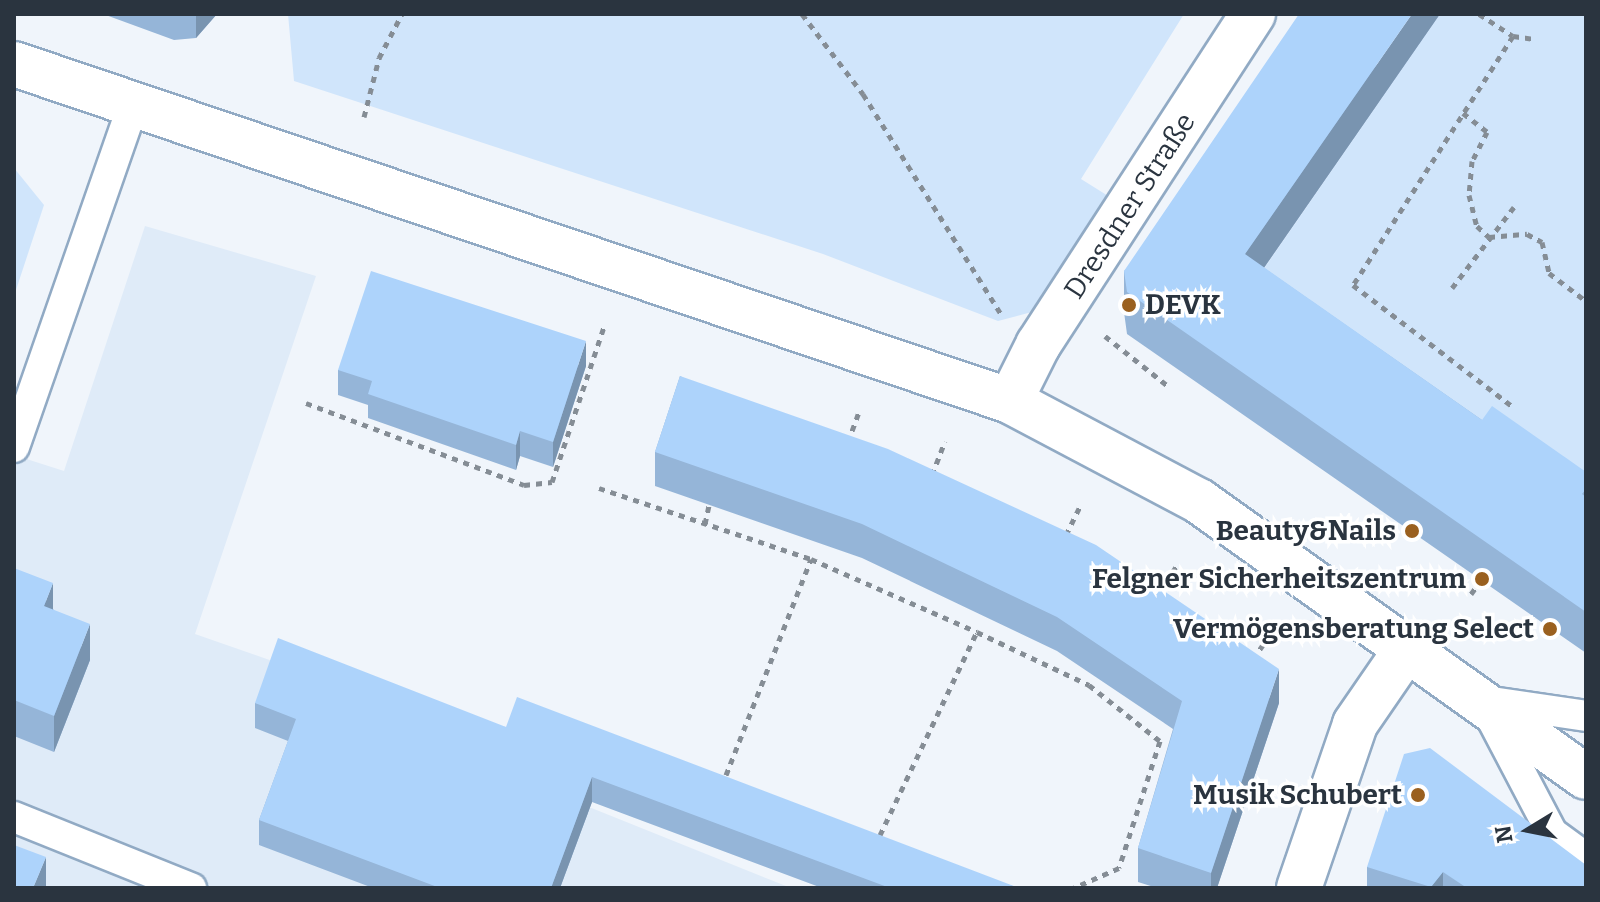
<!DOCTYPE html>
<meta charset="utf-8">
<style>
body{margin:0}
#map{position:relative;width:1600px;height:902px;overflow:hidden;background:#f0f5fb;font-family:Bitter,serif}
div>[style]{position:absolute}
[style*='--x']{left:calc(var(--x)*1px);top:calc(var(--y)*1px);width:calc(var(--w)*1px);rotate:calc(var(--a)*1deg)}
.built>*{inset:0;background:#dfebf8}
.green>*{inset:0;background:#d0e5fb}
.path>*{height:5px;margin-top:-2.5px;transform-origin:0;background:repeating-linear-gradient(90deg,#858d95 0 6px,transparent 0 12px)}
.roads{filter:drop-shadow(2px 0 #91aac4) drop-shadow(-2px 0 #91aac4) drop-shadow(0 2px #91aac4) drop-shadow(0 -2px #91aac4)}
.lane>*{height:30px;margin:-15px;padding:0 15px;transform-origin:15px;border-radius:15px;background:#fff}
.street>*{height:44px;margin:-22px;padding:0 22px;transform-origin:22px;border-radius:22px;background:#fff}
.secondary>*{height:44px;margin:-22px;padding:0 22px;transform-origin:22px;border-radius:22px;background:#fff}
.wall>*{inset:0;background:#95b5d8}
.shaded-wall>*{inset:0;background:#7994b0}
.building>*{inset:0;background:#add3fb}
.dots>*{width:22px;height:22px;translate:-50% -50%;box-sizing:border-box;border:4px solid #fff;border-radius:50%}
span{translate:-50% -50%;white-space:nowrap;text-align:center;line-height:1.15;-webkit-text-stroke:7px #fff;paint-order:stroke}
.street-label{font-size:28px;color:#2a343f}
.poi-label{font-size:28px;color:#2a343f;font-weight:700}
.left{translate:0 -50%;text-align:left}
.right{translate:-100% -50%;text-align:right}
.frame{position:absolute;inset:0;border:16px solid #2a343f;pointer-events:none}
.north{position:absolute;left:1488px;top:790px;width:80px;height:80px;-webkit-text-stroke:6px #fff;paint-order:stroke;rotate:260deg;font-size:22px;font-weight:700;line-height:32px;text-align:center;color:#2a343f}
.north::after{content:'';display:block;margin:auto;width:28px;height:36px;background:#2a343f;clip-path:polygon(50% 0,100% 100%,50% 72%,0 100%)}
</style>
<div id="map">
<div class="built">
<i style="clip-path:polygon(145px 226px,316px 276px,195px 634px,278px 663px,489px 767px,791px 888px,14px 888px,14px 455px,64px 471px)"></i>
</div>
<div class="green">
<i style="clip-path:polygon(288px 14px,1184px 14px,1081px 179px,1113px 199px,1043px 309px,998px 321px,823px 254px,294px 81px)"></i>
<i style="clip-path:polygon(1440px 14px,1586px 14px,1586px 513px,1245px 296px)"></i>
<i style="clip-path:polygon(14px 168px,44px 205px,14px 296px)"></i>
</div>
<div class="path">
<i style="--x:802;--y:14;--w:101;--a:52.7"></i>
<i style="--x:863;--y:94;--w:260;--a:57.9"></i>
<i style="--x:1479;--y:14;--w:40;--a:32.9"></i>
<i style="--x:1513;--y:36;--w:21;--a:8"></i>
<i style="--x:1513;--y:36;--w:296;--a:122.7"></i>
<i style="--x:1353;--y:285;--w:201;--a:37.3"></i>
<i style="--x:1463;--y:113;--w:31;--a:38"></i>
<i style="--x:1487;--y:132;--w:33;--a:117"></i>
<i style="--x:1472;--y:161;--w:34;--a:95"></i>
<i style="--x:1469;--y:195;--w:32;--a:76"></i>
<i style="--x:1477;--y:226;--w:16;--a:43"></i>
<i style="--x:1489;--y:237;--w:38;--a:-5"></i>
<i style="--x:1527;--y:234;--w:17;--a:28"></i>
<i style="--x:1542;--y:242;--w:32;--a:77"></i>
<i style="--x:1549;--y:273;--w:46;--a:37.1"></i>
<i style="--x:364;--y:117;--w:61;--a:-75.7"></i>
<i style="--x:379;--y:58;--w:50;--a:-62.4"></i>
<i style="--x:1452;--y:288;--w:102;--a:-52.6"></i>
<i style="--x:1105;--y:336;--w:80;--a:38.4"></i>
<i style="--x:306;--y:403;--w:233;--a:20.6"></i>
<i style="--x:524;--y:485;--w:28;--a:-6"></i>
<i style="--x:552;--y:482;--w:163;--a:-71.5"></i>
<i style="--x:848;--y:442;--w:32;--a:-70"></i>
<i style="--x:932;--y:475;--w:36;--a:-69"></i>
<i style="--x:599;--y:488;--w:224;--a:18.5"></i>
<i style="--x:811;--y:559;--w:181;--a:23.7"></i>
<i style="--x:977;--y:632;--w:124;--a:25.3"></i>
<i style="--x:1089;--y:685;--w:90;--a:38.3"></i>
<i style="--x:1160;--y:741;--w:133;--a:107.9"></i>
<i style="--x:1119;--y:868;--w:50;--a:156.5"></i>
<i style="--x:705;--y:524;--w:19;--a:-78"></i>
<i style="--x:1066;--y:535;--w:34;--a:-64"></i>
<i style="--x:1159;--y:592;--w:34;--a:-56"></i>
<i style="--x:1471;--y:594;--w:19;--a:-54"></i>
<i style="--x:1253;--y:659;--w:37;--a:-55"></i>
<i style="--x:726;--y:775;--w:232;--a:-68.5"></i>
<i style="--x:880;--y:835;--w:225;--a:-64.5"></i>
</div>
<div class="roads">
<div class="lane">
<i style="--x:14;--y:447;--w:361;--a:-70.8"></i>
<i style="--x:1485;--y:701;--w:102;--a:8.4"></i>
<i style="--x:1489;--y:713;--w:136;--a:62.3"></i>
<i style="--x:1552;--y:833;--w:42;--a:36.3"></i>
<i style="--x:14;--y:817;--w:191;--a:21.9"></i>
</div>
<div class="street">
<i style="--x:1010;--y:401;--w:63;--a:-63.4"></i>
<i style="--x:1038;--y:345;--w:395;--a:-57"></i>
<i style="--x:1299;--y:888;--w:173;--a:-71.1"></i>
<i style="--x:1355;--y:724;--w:93;--a:-55.5"></i>
</div>
<div class="secondary">
<i style="--x:14;--y:64;--w:1051;--a:18.69"></i>
<i style="--x:1010;--y:401;--w:214;--a:27.9"></i>
<i style="--x:1199;--y:501;--w:475;--a:35.5"></i>
</div>
</div>
<div class="wall">
<i style="clip-path:polygon(103px 14px,217px 14px,196px 38px,174px 40px)"></i>
<i style="clip-path:polygon(1440px 14px,1264px 268px,1482px 420px,1586px 472px,1586px 653px,1127px 334px,1124px 312px,1124px 271px)"></i>
<i style="clip-path:polygon(586px 366px,553px 467px,520px 456px,516px 470px,368px 418px,368px 405px,338px 395px,338px 370px)"></i>
<i style="clip-path:polygon(680px 376px,1279px 703px,1217px 888px,1157px 888px,1138px 882px,1138px 848px,1173px 729px,1057px 651px,862px 558px,655px 486px,655px 452px)"></i>
<i style="clip-path:polygon(14px 568px,53px 609px,90px 660px,54px 752px,14px 736px)"></i>
<i style="clip-path:polygon(255px 703px,506px 727px,1019px 888px,822px 888px,592px 802px,560px 888px,373px 888px,259px 845px,259px 820px,288px 741px,255px 728px)"></i>
<i style="clip-path:polygon(1586px 865px,1586px 888px,1367px 888px,1367px 867px)"></i>
</div>
<div class="shaded-wall">
<i style="clip-path:polygon(196px 14px,217px 14px,196px 38px)"></i>
<i style="clip-path:polygon(1412px 14px,1440px 14px,1245px 295px,1245px 254px)"></i>
<i style="clip-path:polygon(586px 341px,586px 366px,553px 467px,553px 442px)"></i>
<i style="clip-path:polygon(520px 431px,520px 456px,516px 470px,516px 445px)"></i>
<i style="clip-path:polygon(53px 583px,53px 620px,44px 606px)"></i>
<i style="clip-path:polygon(90px 624px,90px 660px,54px 752px,54px 716px)"></i>
<i style="clip-path:polygon(1279px 669px,1279px 703px,1217px 888px,1211px 888px,1211px 873px)"></i>
<i style="clip-path:polygon(592px 777px,592px 802px,560px 888px,551px 888px)"></i>
<i style="clip-path:polygon(46px 857px,46px 888px,33px 888px)"></i>
<i style="clip-path:polygon(1443px 872px,1443px 888px,1431px 888px,1431px 887px)"></i>
</div>
<div class="building">
<i style="clip-path:polygon(1299px 14px,1412px 14px,1245px 254px,1482px 420px,1492px 406px,1586px 472px,1586px 489px,1582px 494px,1586px 497px,1586px 612px,1127px 292px,1124px 271px)"></i>
<i style="clip-path:polygon(371px 271px,586px 341px,553px 442px,520px 431px,516px 445px,368px 394px,372px 381px,338px 370px)"></i>
<i style="clip-path:polygon(680px 376px,888px 449px,1096px 545px,1279px 669px,1211px 873px,1138px 848px,1182px 701px,1057px 617px,862px 524px,655px 452px)"></i>
<i style="clip-path:polygon(14px 568px,53px 583px,44px 606px,90px 624px,54px 716px,14px 700px)"></i>
<i style="clip-path:polygon(278px 638px,506px 727px,517px 697px,1019px 888px,890px 888px,592px 777px,551px 888px,440px 888px,259px 820px,296px 719px,255px 703px)"></i>
<i style="clip-path:polygon(1430px 748px,1586px 865px,1586px 888px,1467px 888px,1443px 872px,1431px 887px,1367px 867px,1404px 754px)"></i>
<i style="clip-path:polygon(14px 845px,46px 857px,33px 888px,14px 888px)"></i>
</div>
<div class="dots">
<i style="left:1129px;top:305px;background:#9a601f"></i>
<i style="left:1412px;top:531px;background:#9a601f"></i>
<i style="left:1482px;top:579px;background:#9a601f"></i>
<i style="left:1550px;top:629px;background:#9a601f"></i>
<i style="left:1418px;top:795px;background:#9a601f"></i>
</div>
<div class="street-label">
<span style="left:1130px;top:206px;rotate:-57deg">Dresdner Straße</span>
</div>
<div class="poi-label">
<span class="left" style="left:1145px;top:305px">DEVK</span>
<span class="right" style="left:1396px;top:531px">Beauty&amp;Nails</span>
<span class="right" style="left:1466px;top:579px">Felgner Sicherheitszentrum</span>
<span class="right" style="left:1534px;top:629px">Vermögensberatung Select</span>
<span class="right" style="left:1402px;top:795px">Musik Schubert</span>
</div>
<div class="frame"></div>
<div class="north">N</div>
</div>
